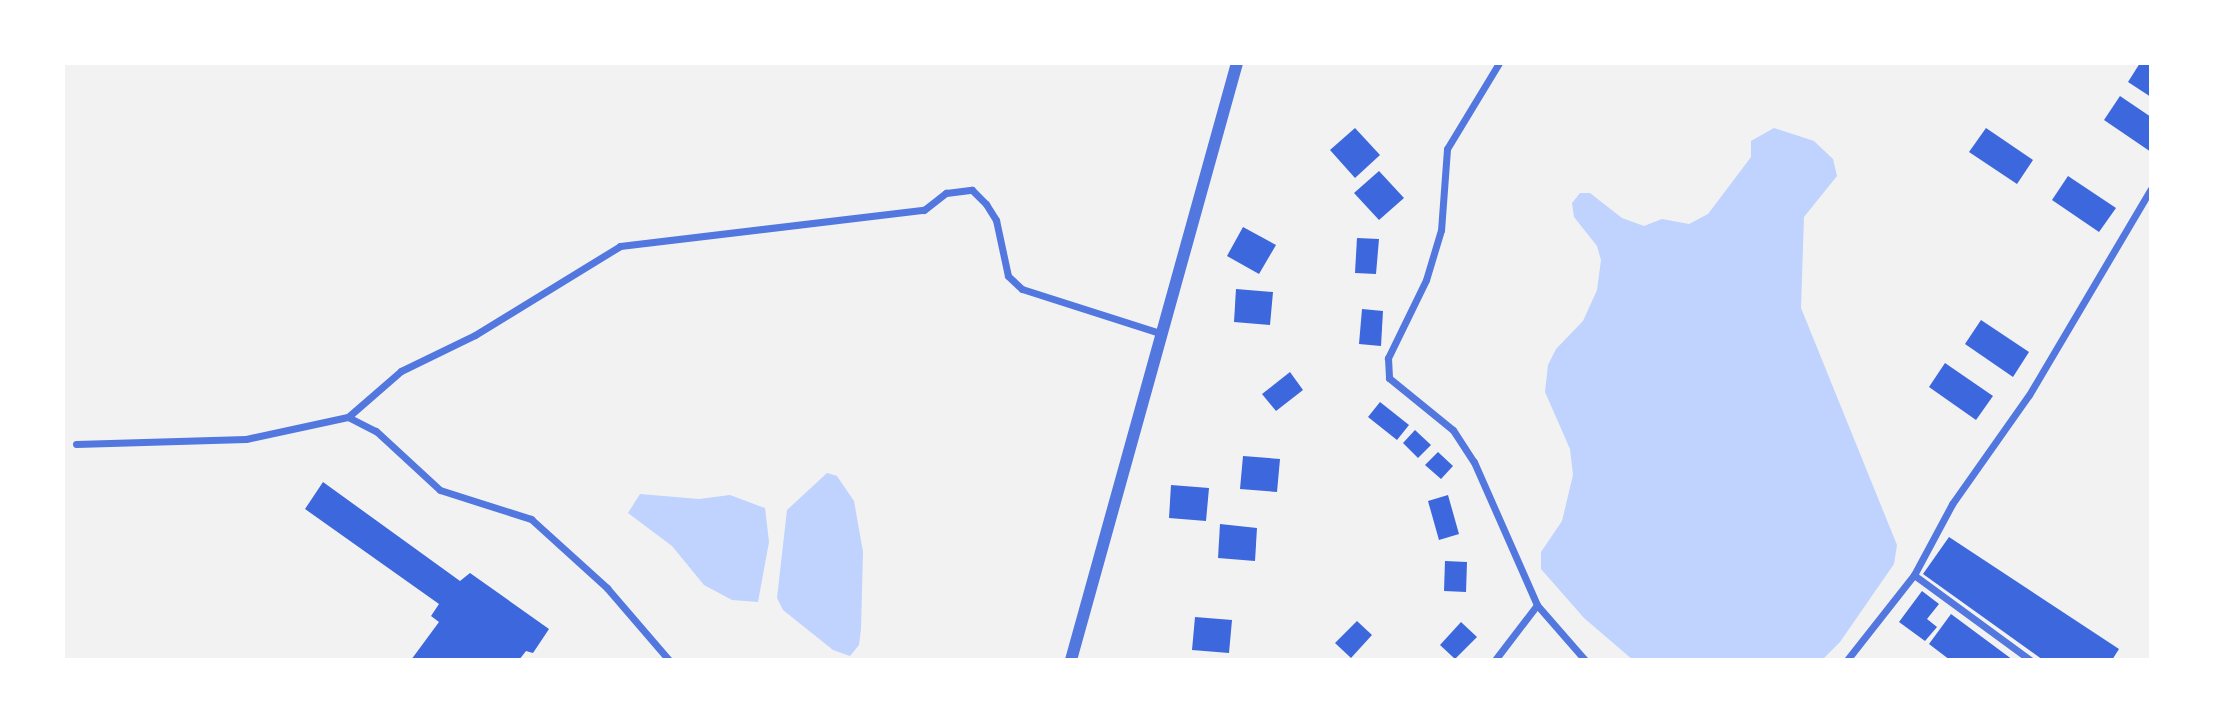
<!DOCTYPE html>
<style>
body{margin:0}
#map{position:relative;width:2214px;height:723px;overflow:hidden;background:#f2f2f2;font-family:"Public Sans",sans-serif}
div>[style]{position:absolute}
[style*='--x']{left:calc(var(--x)*1px);top:calc(var(--y)*1px);width:calc(var(--w)*1px);rotate:calc(var(--a)*1deg)}
.water>*{inset:0;background:#bfd3fe}
.building>*{inset:0;background:#3d67dc}
.minor>*{height:7px;margin:-3.5px;padding:0 3.5px;transform-origin:3.5px;border-radius:3.5px;background:#5277de}
.tertiary>*{height:12px;margin:-6px;padding:0 6px;transform-origin:6px;border-radius:6px;background:#5277de}
span{translate:-50% -50%;white-space:nowrap;text-align:center;line-height:1.15;-webkit-text-stroke:7px #fff;paint-order:stroke}
.frame{position:absolute;inset:0;border:65px solid #fff;pointer-events:none}
</style>
<div id="map">
<div class="water">
<i style="clip-path:polygon(1774px 128px,1814px 141px,1833px 159px,1837px 176px,1804px 217px,1801px 308px,1897px 545px,1894px 564px,1840px 642px,1822px 660px,1633px 660px,1584px 618px,1541px 569px,1541px 552px,1562px 521px,1573px 475px,1570px 449px,1545px 392px,1548px 365px,1556px 349px,1583px 321px,1597px 290px,1601px 260px,1597px 246px,1574px 217px,1572px 203px,1580px 193px,1590px 193px,1622px 218px,1644px 226px,1662px 219px,1689px 224px,1708px 214px,1751px 157px,1751px 141px)"></i>
<i style="clip-path:polygon(827px 473px,837px 476px,854px 501px,863px 552px,861px 629px,859px 645px,850px 656px,833px 650px,783px 610px,777px 598px,787px 510px)"></i>
<i style="clip-path:polygon(640px 494px,699px 499px,730px 495px,765px 508px,769px 542px,758px 602px,732px 600px,704px 585px,672px 546px,628px 513px)"></i>
</div>
<div class="building">
<i style="clip-path:polygon(2140px 63px,2151px 63px,2151px 97px,2128px 82px)"></i>
<i style="clip-path:polygon(2120px 96px,2151px 117px,2151px 152px,2104px 120px)"></i>
<i style="clip-path:polygon(1355px 128px,1380px 155px,1355px 178px,1330px 150px)"></i>
<i style="clip-path:polygon(1986px 128px,2033px 160px,2017px 184px,1969px 152px)"></i>
<i style="clip-path:polygon(1379px 171px,1404px 198px,1379px 220px,1354px 193px)"></i>
<i style="clip-path:polygon(2068px 176px,2116px 208px,2099px 232px,2052px 200px)"></i>
<i style="clip-path:polygon(1243px 227px,1276px 245px,1259px 274px,1227px 256px)"></i>
<i style="clip-path:polygon(1357px 238px,1379px 239px,1376px 274px,1355px 273px)"></i>
<i style="clip-path:polygon(1236px 289px,1273px 292px,1270px 325px,1234px 322px)"></i>
<i style="clip-path:polygon(1362px 309px,1383px 311px,1381px 346px,1359px 344px)"></i>
<i style="clip-path:polygon(1981px 320px,2029px 352px,2013px 377px,1965px 344px)"></i>
<i style="clip-path:polygon(1945px 363px,1993px 396px,1976px 420px,1929px 387px)"></i>
<i style="clip-path:polygon(1290px 372px,1303px 390px,1276px 411px,1262px 394px)"></i>
<i style="clip-path:polygon(1380px 402px,1409px 425px,1397px 440px,1368px 417px)"></i>
<i style="clip-path:polygon(1415px 430px,1431px 445px,1418px 458px,1403px 443px)"></i>
<i style="clip-path:polygon(1438px 452px,1453px 466px,1441px 479px,1425px 465px)"></i>
<i style="clip-path:polygon(1243px 456px,1280px 459px,1277px 492px,1240px 489px)"></i>
<i style="clip-path:polygon(323px 482px,460px 581px,470px 573px,549px 629px,533px 653px,526px 651px,519px 660px,411px 660px,439px 622px,431px 616px,439px 604px,305px 509px)"></i>
<i style="clip-path:polygon(1171px 485px,1209px 488px,1206px 521px,1169px 518px)"></i>
<i style="clip-path:polygon(1448px 495px,1459px 534px,1439px 540px,1428px 501px)"></i>
<i style="clip-path:polygon(1220px 524px,1257px 528px,1255px 561px,1218px 558px)"></i>
<i style="clip-path:polygon(1949px 537px,2119px 649px,2112px 660px,2043px 660px,1923px 574px)"></i>
<i style="clip-path:polygon(1445px 561px,1467px 562px,1466px 592px,1444px 591px)"></i>
<i style="clip-path:polygon(1922px 591px,1939px 604px,1927px 619px,1937px 627px,1925px 641px,1899px 622px)"></i>
<i style="clip-path:polygon(1951px 614px,2013px 660px,1950px 660px,1929px 644px)"></i>
<i style="clip-path:polygon(1195px 617px,1232px 620px,1229px 653px,1192px 650px)"></i>
<i style="clip-path:polygon(1357px 621px,1372px 635px,1351px 658px,1335px 643px)"></i>
<i style="clip-path:polygon(1461px 622px,1477px 637px,1455px 659px,1440px 645px)"></i>
</div>
<div class="minor">
<i style="--x:1499;--y:63;--w:100;--a:121.2"></i>
<i style="--x:1447;--y:149;--w:81;--a:94.2"></i>
<i style="--x:1441;--y:230;--w:52;--a:106.7"></i>
<i style="--x:1426;--y:280;--w:87;--a:116"></i>
<i style="--x:1388;--y:358;--w:20;--a:87"></i>
<i style="--x:1389;--y:378;--w:82;--a:39.1"></i>
<i style="--x:1453;--y:430;--w:38;--a:57"></i>
<i style="--x:1474;--y:462;--w:156;--a:66.2"></i>
<i style="--x:1537;--y:605;--w:73;--a:48.9"></i>
<i style="--x:348;--y:417;--w:31;--a:27"></i>
<i style="--x:376;--y:431;--w:87;--a:42.7"></i>
<i style="--x:440;--y:490;--w:96;--a:17.7"></i>
<i style="--x:531;--y:519;--w:103;--a:42.2"></i>
<i style="--x:607;--y:588;--w:95;--a:49.3"></i>
<i style="--x:76;--y:444;--w:170;--a:-1.7"></i>
<i style="--x:246;--y:439;--w:104;--a:-12.2"></i>
<i style="--x:348;--y:417;--w:70;--a:-41"></i>
<i style="--x:401;--y:371;--w:82;--a:-25.9"></i>
<i style="--x:475;--y:335;--w:170;--a:-31.5"></i>
<i style="--x:620;--y:246;--w:306;--a:-6.8"></i>
<i style="--x:924;--y:210;--w:28;--a:-38"></i>
<i style="--x:946;--y:193;--w:26;--a:-7"></i>
<i style="--x:972;--y:190;--w:20;--a:45"></i>
<i style="--x:986;--y:204;--w:19;--a:58"></i>
<i style="--x:996;--y:220;--w:57;--a:77.9"></i>
<i style="--x:1008;--y:276;--w:19;--a:43"></i>
<i style="--x:1022;--y:289;--w:145;--a:17.7"></i>
<i style="--x:1914;--y:575;--w:144;--a:36.2"></i>
<i style="--x:1495;--y:660;--w:69;--a:-52.6"></i>
<i style="--x:1847;--y:660;--w:108;--a:-51.8"></i>
<i style="--x:1914;--y:575;--w:81;--a:-61.8"></i>
<i style="--x:1952;--y:504;--w:133;--a:-54.8"></i>
<i style="--x:2029;--y:395;--w:239;--a:-59.4"></i>
</div>
<div class="tertiary">
<i style="--x:1071;--y:660;--w:620;--a:-74.46"></i>
</div>
<div class="frame"></div>
</div>
